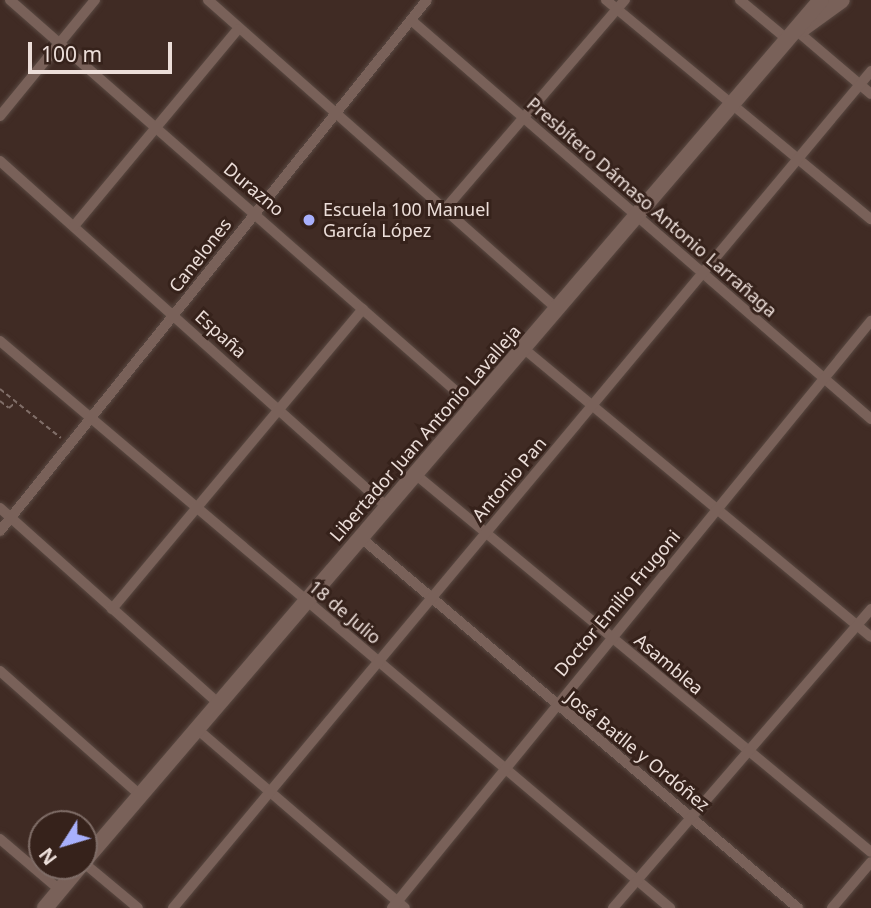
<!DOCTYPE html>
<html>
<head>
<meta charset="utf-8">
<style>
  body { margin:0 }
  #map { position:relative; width:871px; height:908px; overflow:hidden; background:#402b24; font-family:"Noto Sans",sans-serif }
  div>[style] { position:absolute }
  .path>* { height:2px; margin-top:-1px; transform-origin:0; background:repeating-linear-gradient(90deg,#806e68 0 5px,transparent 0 8.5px) }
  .roads { filter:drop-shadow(0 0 2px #594942) drop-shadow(0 0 2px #594942) }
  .street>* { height:10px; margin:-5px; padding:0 5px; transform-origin:5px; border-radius:5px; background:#796159 }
  .secondary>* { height:16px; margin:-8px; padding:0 8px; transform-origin:8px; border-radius:8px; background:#796159 }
  .dots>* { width:19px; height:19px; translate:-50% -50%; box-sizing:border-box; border:4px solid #36221b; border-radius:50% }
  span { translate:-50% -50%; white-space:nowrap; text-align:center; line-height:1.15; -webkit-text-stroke:6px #36221b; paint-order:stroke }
  .street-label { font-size:18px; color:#ecded9 }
  .poi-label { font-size:18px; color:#ecded9 }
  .left { translate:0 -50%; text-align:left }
  .north { position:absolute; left:28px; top:810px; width:70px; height:70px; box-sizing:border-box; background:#36221b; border:2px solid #7f6d67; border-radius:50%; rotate:233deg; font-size:19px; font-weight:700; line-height:28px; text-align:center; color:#ecded9 }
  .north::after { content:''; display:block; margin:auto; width:24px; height:32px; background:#a8b0fc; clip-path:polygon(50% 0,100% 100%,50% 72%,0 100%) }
  .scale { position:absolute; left:28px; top:42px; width:144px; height:32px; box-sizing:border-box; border:4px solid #ecded9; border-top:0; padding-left:9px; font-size:21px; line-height:24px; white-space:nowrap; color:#ecded9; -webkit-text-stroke:5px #36221b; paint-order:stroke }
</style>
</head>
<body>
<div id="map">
  <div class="path">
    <div style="left:0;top:389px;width:78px;rotate:38.8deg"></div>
    <div style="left:0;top:401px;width:11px;rotate:38deg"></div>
    <div style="left:9px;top:408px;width:8px;rotate:-40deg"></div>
  </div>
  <div class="roads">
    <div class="street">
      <div style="left:10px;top:0;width:616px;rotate:41.25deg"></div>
      <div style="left:208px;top:0;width:466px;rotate:41.5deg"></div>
      <div style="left:606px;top:0;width:344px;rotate:39.6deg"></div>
      <div style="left:740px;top:0;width:62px;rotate:39.8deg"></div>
      <div style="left:411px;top:20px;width:609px;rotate:40.94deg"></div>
      <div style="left:797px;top:31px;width:97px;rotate:40.4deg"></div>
      <div style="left:0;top:116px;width:150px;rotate:-50.7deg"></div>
      <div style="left:0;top:161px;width:518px;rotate:41.79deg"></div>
      <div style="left:445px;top:209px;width:276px;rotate:-49.3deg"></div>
      <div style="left:74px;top:226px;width:256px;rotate:-50.2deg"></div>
      <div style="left:0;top:341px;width:878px;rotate:40.24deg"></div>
      <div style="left:523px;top:348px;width:452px;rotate:39.7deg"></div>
      <div style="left:415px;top:474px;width:592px;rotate:39.66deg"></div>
      <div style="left:0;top:508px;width:294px;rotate:41.8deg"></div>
      <div style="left:0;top:531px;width:681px;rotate:-51.2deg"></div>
      <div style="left:360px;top:537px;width:574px;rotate:40.27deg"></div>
      <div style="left:112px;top:609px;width:391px;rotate:-50.1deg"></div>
      <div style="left:0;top:671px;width:187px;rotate:41.5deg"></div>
      <div style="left:197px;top:729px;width:274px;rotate:40.7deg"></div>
      <div style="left:0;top:839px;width:79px;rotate:40.4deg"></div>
      <div style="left:84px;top:863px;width:70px;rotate:39.8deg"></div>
      <div style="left:173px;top:908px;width:1090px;rotate:-50.17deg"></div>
      <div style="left:392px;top:908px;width:758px;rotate:-50.79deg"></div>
      <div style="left:613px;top:908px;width:395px;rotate:-49.2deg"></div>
      <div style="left:832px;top:908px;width:60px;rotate:-49.7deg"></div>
    </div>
    <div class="secondary">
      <div style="left:802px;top:29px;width:49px;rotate:-35.9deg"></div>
      <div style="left:84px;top:861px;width:1133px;rotate:-49.44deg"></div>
      <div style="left:45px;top:908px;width:55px;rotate:-50.2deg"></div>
    </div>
  </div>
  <div class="dots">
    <div style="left:309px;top:220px;background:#a8b0fc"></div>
  </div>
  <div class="street-label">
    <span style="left:254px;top:189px;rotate:40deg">Durazno</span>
    <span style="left:652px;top:207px;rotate:41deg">Presbítero Dámaso Antonio Larrañaga</span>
    <span style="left:200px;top:255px;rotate:-52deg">Canelones</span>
    <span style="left:221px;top:334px;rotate:42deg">España</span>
    <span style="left:425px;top:433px;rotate:-49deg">Libertador Juan Antonio Lavalleja</span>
    <span style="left:509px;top:479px;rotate:-50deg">Antonio Pan</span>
    <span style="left:617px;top:603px;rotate:-50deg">Doctor Emilio Frugoni</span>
    <span style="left:345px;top:612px;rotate:40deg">18 de Julio</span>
    <span style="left:669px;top:664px;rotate:40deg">Asamblea</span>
    <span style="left:638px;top:751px;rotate:39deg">José Batlle y Ordóñez</span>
  </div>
  <div class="poi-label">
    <span class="left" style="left:323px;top:220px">Escuela 100 Manuel<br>García López</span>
  </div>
  <div class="north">N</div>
  <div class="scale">100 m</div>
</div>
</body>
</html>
